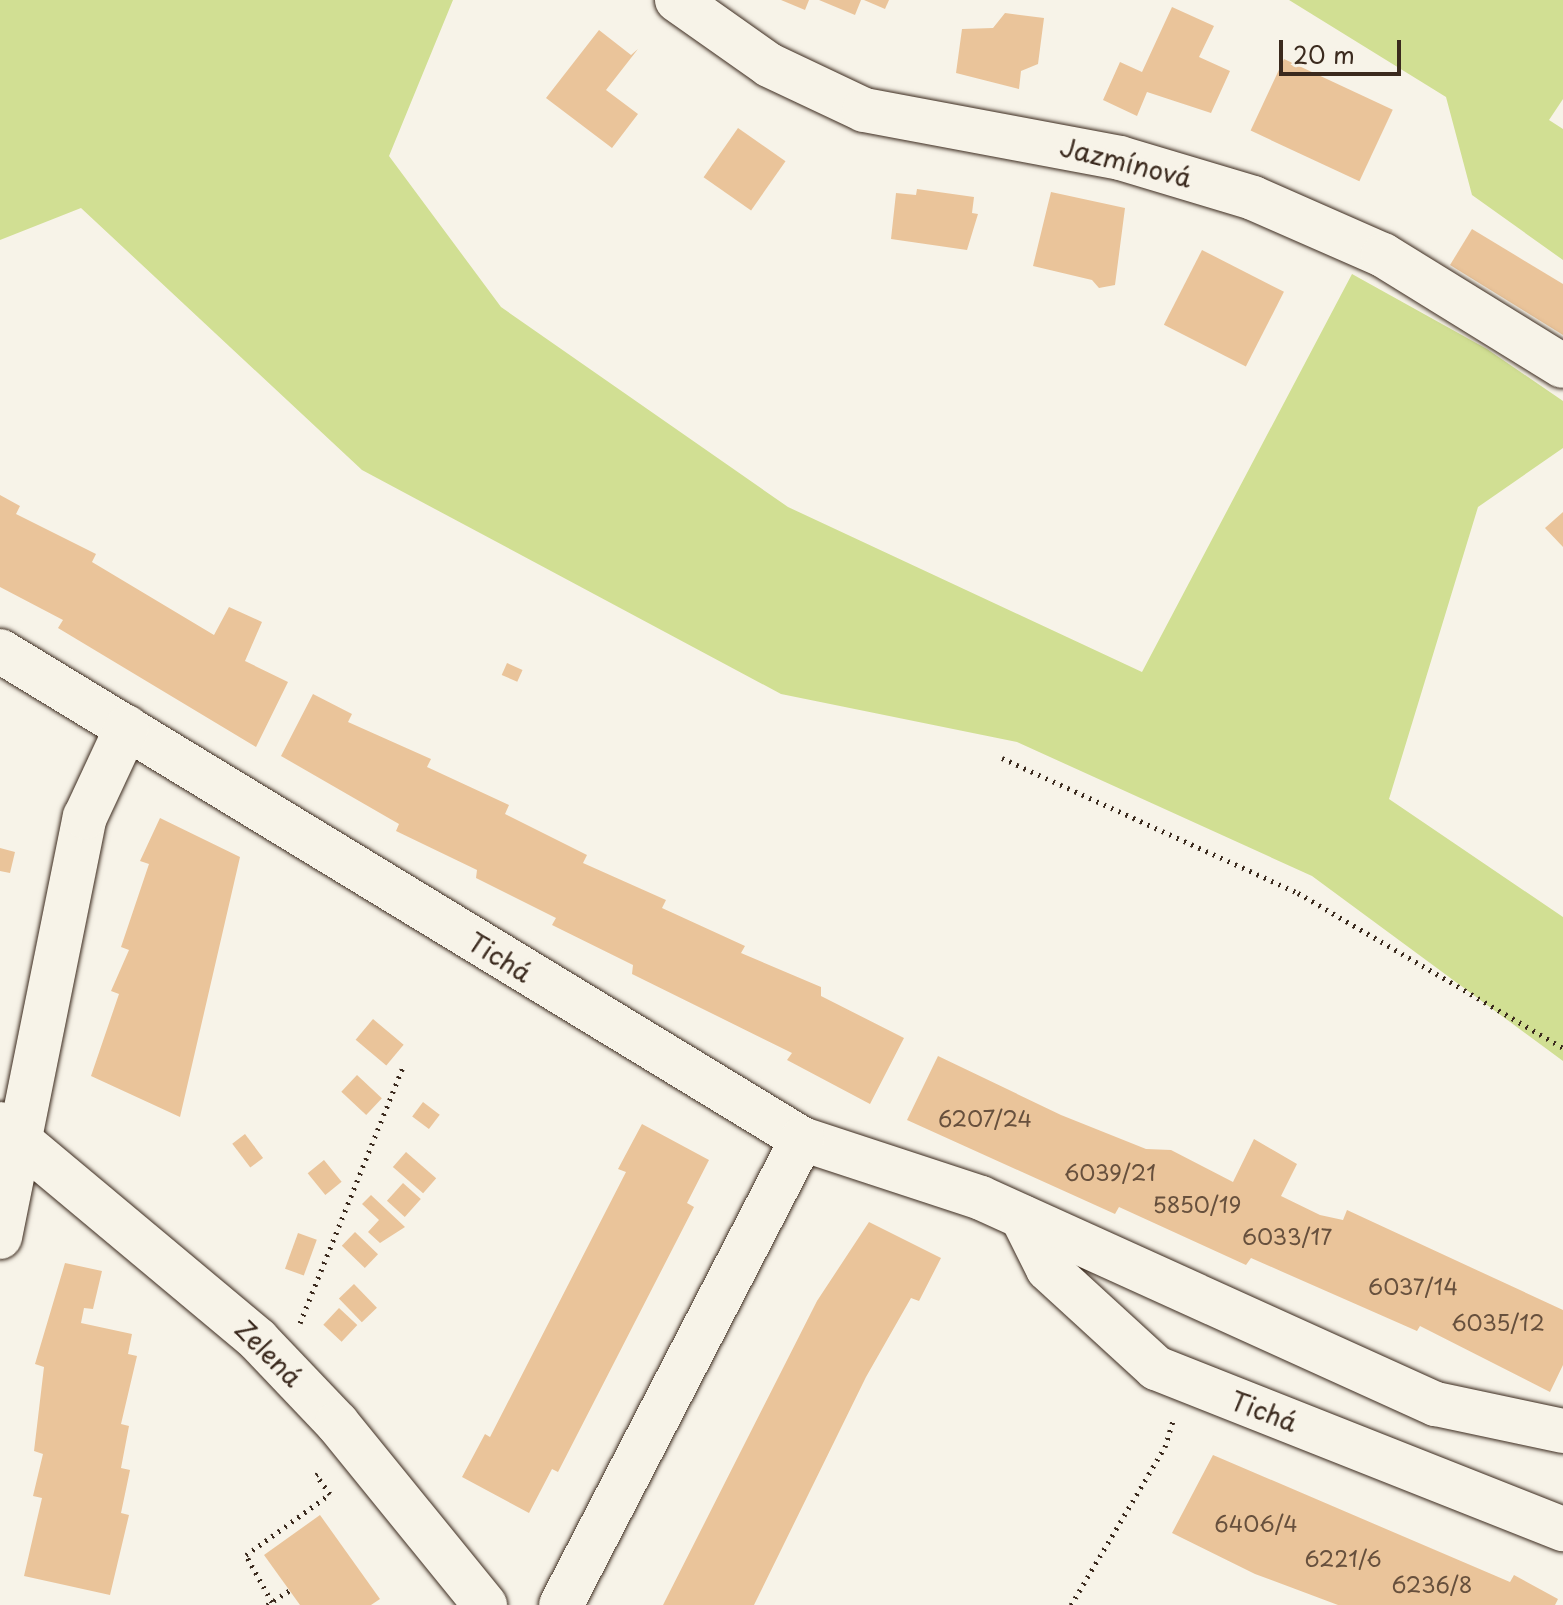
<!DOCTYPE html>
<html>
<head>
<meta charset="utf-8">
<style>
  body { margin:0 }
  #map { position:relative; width:1563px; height:1605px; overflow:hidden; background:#f7f3e8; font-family:"Playpen Sans",sans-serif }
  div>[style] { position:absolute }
  .green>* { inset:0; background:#d1df93 }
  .building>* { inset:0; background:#eac49a; transform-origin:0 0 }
  .path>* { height:5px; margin-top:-2.5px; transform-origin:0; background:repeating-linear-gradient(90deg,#3b2a1e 0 2px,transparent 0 8px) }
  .roads { filter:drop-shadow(0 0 2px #3b2a1e) drop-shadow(0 0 2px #3b2a1e) }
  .minor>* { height:44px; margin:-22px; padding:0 22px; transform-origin:22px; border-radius:22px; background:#f7f3e8 }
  span { translate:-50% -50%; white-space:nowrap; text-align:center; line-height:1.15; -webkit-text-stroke:7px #f7f3e8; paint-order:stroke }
  .number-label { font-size:22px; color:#67503d }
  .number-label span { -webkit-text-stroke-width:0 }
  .street-label { font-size:26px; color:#3b2a1e }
  .scale { position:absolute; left:1279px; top:40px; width:122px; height:36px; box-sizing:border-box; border:4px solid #3b2a1e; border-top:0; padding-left:10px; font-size:24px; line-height:28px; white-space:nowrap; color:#3b2a1e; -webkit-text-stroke:6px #f7f3e8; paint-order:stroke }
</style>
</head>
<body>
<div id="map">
  <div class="green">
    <div style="clip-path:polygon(0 0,453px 0,389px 156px,501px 307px,788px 507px,1142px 672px,1352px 274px,1487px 349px,1563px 401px,1563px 448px,1478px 507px,1389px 799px,1563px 917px,1563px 1061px,1312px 876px,1017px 742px,781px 694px,362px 470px,81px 208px,0 240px)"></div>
    <div style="clip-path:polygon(1289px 0,1563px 0,1563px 99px,1549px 120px,1563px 129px,1563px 260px,1472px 195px,1446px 97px)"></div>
  </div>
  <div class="building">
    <div style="clip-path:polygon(781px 0,809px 0,805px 10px)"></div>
    <div style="clip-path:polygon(819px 0,861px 0,855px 15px)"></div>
    <div style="clip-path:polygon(864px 0,889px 0,885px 9px)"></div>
    <div style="clip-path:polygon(1172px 7px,1214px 26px,1199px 57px,1230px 71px,1211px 113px,1147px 92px,1137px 116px,1103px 100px,1120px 62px,1142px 72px)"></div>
    <div style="clip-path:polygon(1005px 13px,1044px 18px,1038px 64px,1021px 71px,1019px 89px,956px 73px,962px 29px,993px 28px)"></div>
    <div style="clip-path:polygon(599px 30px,631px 55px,638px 49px,606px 90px,638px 114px,612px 148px,546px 98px)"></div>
    <div style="left:1284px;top:59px;width:120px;height:79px;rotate:25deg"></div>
    <div style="left:738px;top:128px;width:58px;height:60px;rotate:35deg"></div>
    <div style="clip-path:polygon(917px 189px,974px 197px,972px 213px,978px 214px,967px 250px,891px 239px,896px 193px,916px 195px)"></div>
    <div style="clip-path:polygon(1051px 192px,1125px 208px,1115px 285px,1099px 288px,1092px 280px,1033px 266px)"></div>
    <div style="clip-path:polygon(1472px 229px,1563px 284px,1563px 335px,1450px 265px)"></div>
    <div style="left:1202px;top:250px;width:92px;height:84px;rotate:27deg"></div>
    <div style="clip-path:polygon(0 495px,20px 506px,16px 514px,96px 554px,92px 562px,214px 635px,229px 607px,262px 622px,245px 661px,288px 682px,256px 747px,58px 628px,63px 620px,0 587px)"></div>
    <div style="clip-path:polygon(1563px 512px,1563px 547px,1545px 528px)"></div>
    <div style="left:507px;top:663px;width:17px;height:13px;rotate:24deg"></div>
    <div style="clip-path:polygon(313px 694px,352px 714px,348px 722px,431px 759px,427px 767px,509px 805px,505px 814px,587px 855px,583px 863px,666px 900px,662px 908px,745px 946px,741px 953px,821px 987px,821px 996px,904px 1038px,870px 1104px,787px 1060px,792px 1053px,632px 974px,633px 965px,552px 925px,556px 918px,476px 878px,477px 870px,396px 831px,399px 824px,281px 756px)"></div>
    <div style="clip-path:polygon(160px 818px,240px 857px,180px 1117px,91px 1076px,119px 994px,111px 991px,129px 950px,121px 947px,149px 864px,140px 861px)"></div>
    <div style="clip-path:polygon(0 848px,15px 852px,10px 873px,0 871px)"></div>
    <div style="left:373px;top:1019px;width:40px;height:27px;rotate:40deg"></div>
    <div style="clip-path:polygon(938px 1056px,1061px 1115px,1146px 1149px,1171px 1150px,1233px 1182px,1254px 1139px,1297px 1164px,1281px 1196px,1320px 1215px,1343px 1220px,1347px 1210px,1563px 1310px,1563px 1365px,1550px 1392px,1420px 1326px,1417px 1331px,1251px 1258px,1246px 1265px,1119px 1207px,1115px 1214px,907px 1120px)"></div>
    <div style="left:357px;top:1075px;width:34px;height:23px;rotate:43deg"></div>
    <div style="left:423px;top:1102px;width:21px;height:18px;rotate:37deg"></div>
    <div style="clip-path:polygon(642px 1124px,709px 1160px,687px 1203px,694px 1207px,558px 1472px,552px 1469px,529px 1513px,462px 1477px,485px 1434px,490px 1437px,626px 1172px,618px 1169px)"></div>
    <div style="left:245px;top:1134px;width:30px;height:16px;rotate:53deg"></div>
    <div style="left:406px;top:1152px;width:40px;height:20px;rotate:41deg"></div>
    <div style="left:324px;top:1160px;width:28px;height:21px;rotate:51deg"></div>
    <div style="left:403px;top:1183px;width:24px;height:24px;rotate:42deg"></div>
    <div style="clip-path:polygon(371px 1195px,405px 1227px,380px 1243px,368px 1232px,379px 1220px,362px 1204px)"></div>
    <div style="clip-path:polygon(869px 1222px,941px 1258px,919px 1301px,911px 1298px,866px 1377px,754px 1605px,663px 1605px,817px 1301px)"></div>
    <div style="left:355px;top:1232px;width:32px;height:19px;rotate:44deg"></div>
    <div style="left:298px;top:1233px;width:20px;height:38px;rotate:20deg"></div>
    <div style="clip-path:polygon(65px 1263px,102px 1271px,93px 1309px,84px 1308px,81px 1323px,132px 1334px,128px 1354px,137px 1356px,121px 1424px,129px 1426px,121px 1468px,130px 1470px,121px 1513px,129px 1515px,110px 1595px,24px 1576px,42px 1498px,33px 1496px,43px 1454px,34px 1451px,44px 1367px,35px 1364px)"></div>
    <div style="left:354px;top:1284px;width:33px;height:21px;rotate:46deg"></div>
    <div style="left:339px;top:1308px;width:25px;height:23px;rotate:43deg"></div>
    <div style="clip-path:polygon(1213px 1455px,1510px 1582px,1514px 1575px,1558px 1599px,1555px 1605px,1338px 1605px,1255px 1574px,1172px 1533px)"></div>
    <div style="clip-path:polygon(320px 1515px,380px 1599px,371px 1605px,300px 1605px,264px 1555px)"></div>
  </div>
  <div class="path">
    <div style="left:1002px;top:758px;width:325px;rotate:24.5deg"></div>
    <div style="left:1298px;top:893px;width:307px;rotate:30.3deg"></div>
    <div style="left:300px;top:1323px;width:279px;rotate:-68.1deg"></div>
    <div style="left:272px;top:1602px;width:54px;rotate:-119deg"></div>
    <div style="left:246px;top:1555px;width:104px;rotate:-36deg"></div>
    <div style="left:330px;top:1494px;width:24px;rotate:-126deg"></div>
    <div style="left:316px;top:1475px;width:7px;rotate:-34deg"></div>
    <div style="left:267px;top:1605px;width:27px;rotate:-33deg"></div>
    <div style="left:1071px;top:1605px;width:184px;rotate:-59.3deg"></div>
    <div style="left:1165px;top:1447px;width:28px;rotate:-73deg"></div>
  </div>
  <div class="roads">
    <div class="minor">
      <div style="left:677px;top:0;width:113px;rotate:35.2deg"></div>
      <div style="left:769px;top:65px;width:105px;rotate:25.3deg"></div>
      <div style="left:864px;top:110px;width:260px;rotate:10.6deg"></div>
      <div style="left:1120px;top:158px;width:139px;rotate:16.7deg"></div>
      <div style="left:1253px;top:198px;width:142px;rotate:23.7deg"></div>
      <div style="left:1383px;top:255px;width:211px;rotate:31.7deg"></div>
      <div style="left:0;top:651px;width:939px;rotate:31.32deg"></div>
      <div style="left:802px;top:1139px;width:188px;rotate:18.2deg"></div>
      <div style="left:981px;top:1198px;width:499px;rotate:24.4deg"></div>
      <div style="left:1436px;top:1404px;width:130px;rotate:12deg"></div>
      <div style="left:0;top:1124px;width:336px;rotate:39.9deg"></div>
      <div style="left:258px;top:1340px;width:115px;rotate:46.4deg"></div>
      <div style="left:337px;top:1423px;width:235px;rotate:50.9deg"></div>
      <div style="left:1022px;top:1217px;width:58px;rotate:63.4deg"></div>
      <div style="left:1048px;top:1269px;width:147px;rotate:42.5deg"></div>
      <div style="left:1156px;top:1368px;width:438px;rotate:21.6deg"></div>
      <div style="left:0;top:1237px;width:429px;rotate:-78.6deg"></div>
      <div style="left:85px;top:817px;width:99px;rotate:-65deg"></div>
      <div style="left:561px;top:1605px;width:525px;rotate:-62.65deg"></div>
    </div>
  </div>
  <div class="number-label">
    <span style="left:985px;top:1118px">6207/24</span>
    <span style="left:1110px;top:1172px">6039/21</span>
    <span style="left:1197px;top:1204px">5850/19</span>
    <span style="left:1287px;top:1236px">6033/17</span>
    <span style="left:1413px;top:1286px">6037/14</span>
    <span style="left:1498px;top:1322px">6035/12</span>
    <span style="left:1256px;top:1523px">6406/4</span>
    <span style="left:1343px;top:1558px">6221/6</span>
    <span style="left:1432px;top:1584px">6236/8</span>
  </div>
  <div class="street-label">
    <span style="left:1126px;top:162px;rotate:14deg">Jazmínová</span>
    <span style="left:500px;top:957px;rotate:32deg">Tichá</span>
    <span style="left:269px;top:1353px;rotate:45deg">Zelená</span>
    <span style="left:1264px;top:1411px;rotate:21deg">Tichá</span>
  </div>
  <div class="scale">20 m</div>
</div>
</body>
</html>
